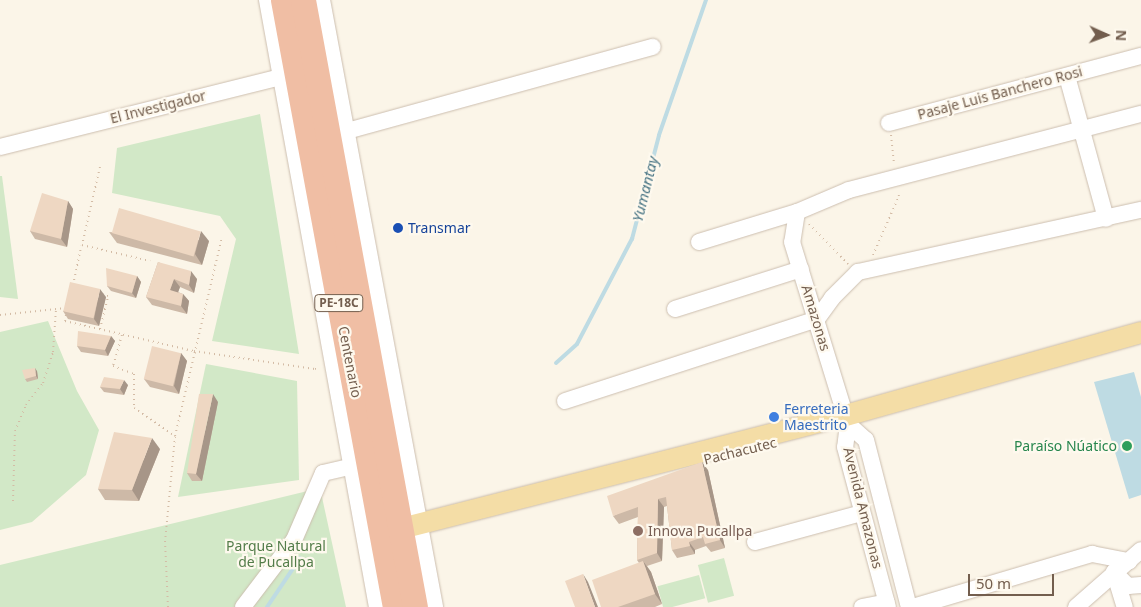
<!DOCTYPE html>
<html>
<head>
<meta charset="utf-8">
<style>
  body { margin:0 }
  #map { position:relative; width:1141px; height:607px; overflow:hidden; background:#fbf5e8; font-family:"Noto Sans",sans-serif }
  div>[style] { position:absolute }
  .green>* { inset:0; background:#d2e8c7; transform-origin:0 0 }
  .water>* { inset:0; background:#bedbe3 }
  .stream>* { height:4px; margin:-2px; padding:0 2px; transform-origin:2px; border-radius:2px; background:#bedbe3 }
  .path>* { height:2px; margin-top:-1px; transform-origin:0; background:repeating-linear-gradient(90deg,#d3bba5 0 1px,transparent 0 5px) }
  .roads { filter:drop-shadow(0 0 1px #ccbeaf) drop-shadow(0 0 1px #ccbeaf) }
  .minor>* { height:16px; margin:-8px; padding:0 8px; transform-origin:8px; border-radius:8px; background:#fff }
  .major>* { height:21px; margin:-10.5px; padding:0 10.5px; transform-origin:10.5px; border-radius:10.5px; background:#f4dda6 }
  .highway>* { height:25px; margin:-12.5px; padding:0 12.5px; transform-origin:12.5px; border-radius:12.5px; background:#f0bea4 }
  .wall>* { inset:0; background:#cdb9a7 }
  .shaded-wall>* { inset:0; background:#a79688 }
  .building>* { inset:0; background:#eed7c2; transform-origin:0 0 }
  .dots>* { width:14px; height:14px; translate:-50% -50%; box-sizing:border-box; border:2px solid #fef9ee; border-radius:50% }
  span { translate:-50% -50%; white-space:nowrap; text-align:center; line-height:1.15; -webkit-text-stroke:4.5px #fef9ee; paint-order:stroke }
  .shield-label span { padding:1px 4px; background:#fef9ee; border:1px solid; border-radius:4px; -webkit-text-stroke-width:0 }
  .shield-label { font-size:12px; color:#735e4e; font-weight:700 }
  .street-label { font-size:14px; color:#735e4e }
  .transit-label { font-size:14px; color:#164399 }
  .left { translate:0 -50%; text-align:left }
  .shop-label { font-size:14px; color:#366cbe }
  .leisure-label { font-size:14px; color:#27864d }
  .right { translate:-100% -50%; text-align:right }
  .education-label { font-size:14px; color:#785e54 }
  .park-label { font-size:14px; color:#547d4a }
  .water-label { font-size:15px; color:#497585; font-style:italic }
  .north { position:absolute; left:1081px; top:10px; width:50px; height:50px; -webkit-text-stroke:4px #fef9ee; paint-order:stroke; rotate:92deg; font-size:14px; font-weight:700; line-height:20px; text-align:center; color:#735e4e }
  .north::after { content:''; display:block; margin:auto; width:18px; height:22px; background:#735e4e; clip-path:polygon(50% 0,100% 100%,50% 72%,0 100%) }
  .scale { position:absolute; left:968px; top:574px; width:86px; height:22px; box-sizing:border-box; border:2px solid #735e4e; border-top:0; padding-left:6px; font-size:15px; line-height:18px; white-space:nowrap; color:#735e4e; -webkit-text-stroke:4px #fef9ee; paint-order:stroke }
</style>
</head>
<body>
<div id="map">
  <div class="green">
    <div style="clip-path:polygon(260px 114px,299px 354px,212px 341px,236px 239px,220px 216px,112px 193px,117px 148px)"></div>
    <div style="clip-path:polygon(0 176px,2px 176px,18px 299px,0 297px)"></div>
    <div style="clip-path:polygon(48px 321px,77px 391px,99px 430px,86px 475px,32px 522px,0 530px,0 332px)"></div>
    <div style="clip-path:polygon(206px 364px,297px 381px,299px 480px,178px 497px)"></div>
    <div style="clip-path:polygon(320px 488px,346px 607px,0 607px,0 565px)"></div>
    <div style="left:724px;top:558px;width:39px;height:27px;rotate:75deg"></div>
    <div style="left:699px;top:575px;width:24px;height:43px;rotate:75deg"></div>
  </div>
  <div class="water">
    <div style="clip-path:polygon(1134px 372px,1141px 397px,1141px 495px,1129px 499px,1094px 382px)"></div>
  </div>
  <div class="stream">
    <div style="left:556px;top:363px;width:28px;rotate:-42deg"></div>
    <div style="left:577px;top:344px;width:119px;rotate:-62.4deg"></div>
    <div style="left:632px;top:239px;width:107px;rotate:-75.4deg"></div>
    <div style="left:659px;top:135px;width:143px;rotate:-70.8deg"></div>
    <div style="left:267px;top:607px;width:59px;rotate:-56deg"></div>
  </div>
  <div class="path">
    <div style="left:891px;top:135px;width:30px;rotate:84deg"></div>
    <div style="left:100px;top:167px;width:80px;rotate:103deg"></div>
    <div style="left:82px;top:245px;width:70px;rotate:13.2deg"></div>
    <div style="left:809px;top:224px;width:56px;rotate:45.7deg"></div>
    <div style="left:873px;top:255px;width:64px;rotate:-66.2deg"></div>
    <div style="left:899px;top:196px;width:4px;rotate:-104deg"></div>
    <div style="left:73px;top:285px;width:40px;rotate:-78deg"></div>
    <div style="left:0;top:315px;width:66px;rotate:-6.1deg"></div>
    <div style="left:66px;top:315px;width:6px;rotate:99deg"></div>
    <div style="left:65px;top:321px;width:132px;rotate:13.1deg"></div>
    <div style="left:194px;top:351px;width:122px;rotate:8.5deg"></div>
    <div style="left:315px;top:369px;width:4px;rotate:-27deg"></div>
    <div style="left:100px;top:329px;width:34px;rotate:-76deg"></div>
    <div style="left:108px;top:296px;width:5px;rotate:-158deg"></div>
    <div style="left:122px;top:335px;width:32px;rotate:106deg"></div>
    <div style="left:113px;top:366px;width:22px;rotate:21deg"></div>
    <div style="left:134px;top:374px;width:34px;rotate:90deg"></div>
    <div style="left:134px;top:408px;width:50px;rotate:34.3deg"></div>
    <div style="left:13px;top:501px;width:70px;rotate:-88.4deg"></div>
    <div style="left:15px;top:431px;width:28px;rotate:-67deg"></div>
    <div style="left:26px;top:405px;width:28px;rotate:-52deg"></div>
    <div style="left:43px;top:383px;width:33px;rotate:-72deg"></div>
    <div style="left:53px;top:352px;width:43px;rotate:-86deg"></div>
    <div style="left:168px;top:607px;width:65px;rotate:-92.6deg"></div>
    <div style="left:165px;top:542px;width:106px;rotate:-84.6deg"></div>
    <div style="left:175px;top:436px;width:204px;rotate:-76.7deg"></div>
  </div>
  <div class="roads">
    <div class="minor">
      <div style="left:267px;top:0;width:617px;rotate:79.73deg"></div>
      <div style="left:322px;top:0;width:617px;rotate:79.45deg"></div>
      <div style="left:1067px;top:76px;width:148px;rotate:74.7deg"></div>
      <div style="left:889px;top:123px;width:261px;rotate:-14.9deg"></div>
      <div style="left:347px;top:131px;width:317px;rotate:-15.4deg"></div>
      <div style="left:0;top:147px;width:301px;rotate:-14deg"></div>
      <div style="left:797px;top:212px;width:30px;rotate:99deg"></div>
      <div style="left:792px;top:242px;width:190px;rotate:72.9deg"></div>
      <div style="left:848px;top:424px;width:23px;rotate:97deg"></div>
      <div style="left:845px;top:447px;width:166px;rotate:75deg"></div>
      <div style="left:699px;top:242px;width:102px;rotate:-17deg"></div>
      <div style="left:797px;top:212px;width:56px;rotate:-22.9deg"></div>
      <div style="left:849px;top:190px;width:302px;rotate:-14.6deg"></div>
      <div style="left:675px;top:309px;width:132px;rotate:-17.6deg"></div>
      <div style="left:565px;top:401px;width:265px;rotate:-18deg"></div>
      <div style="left:817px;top:319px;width:26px;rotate:-54deg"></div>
      <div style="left:832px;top:298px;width:37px;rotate:-45deg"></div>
      <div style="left:858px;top:272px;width:290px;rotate:-12.4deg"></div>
      <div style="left:848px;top:424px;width:24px;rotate:42deg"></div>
      <div style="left:866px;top:440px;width:172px;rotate:75.6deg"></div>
      <div style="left:755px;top:542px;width:111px;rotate:-15.2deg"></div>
      <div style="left:1114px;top:572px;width:37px;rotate:73deg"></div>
      <div style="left:1114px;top:572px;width:20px;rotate:45deg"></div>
      <div style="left:1128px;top:586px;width:13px;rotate:-4deg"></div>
      <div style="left:243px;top:607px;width:84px;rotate:-52.7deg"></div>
      <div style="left:294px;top:540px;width:73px;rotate:-66.6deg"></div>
      <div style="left:323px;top:473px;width:40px;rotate:-13deg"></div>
      <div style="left:862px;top:607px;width:25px;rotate:-11deg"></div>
      <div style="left:913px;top:607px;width:187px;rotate:-16.5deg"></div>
      <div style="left:1092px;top:554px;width:38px;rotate:11deg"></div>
      <div style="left:1076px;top:607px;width:86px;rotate:-41.2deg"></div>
    </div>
    <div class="major">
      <div style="left:385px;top:532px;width:475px;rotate:-14.3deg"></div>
      <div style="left:845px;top:415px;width:307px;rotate:-15.7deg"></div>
    </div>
    <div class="highway">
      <div style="left:283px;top:0;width:617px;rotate:79.55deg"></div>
      <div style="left:303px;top:0;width:617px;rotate:79.55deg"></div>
    </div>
  </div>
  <div class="wall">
    <div style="clip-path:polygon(68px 201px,73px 209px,67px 247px,35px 239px,30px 231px)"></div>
    <div style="clip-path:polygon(109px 232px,209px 241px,202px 265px,117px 243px)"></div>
    <div style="clip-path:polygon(158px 262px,197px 279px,194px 293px,180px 287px,178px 292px,183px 294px,189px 301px,187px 314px,152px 305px,146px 297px)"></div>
    <div style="clip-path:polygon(137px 276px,141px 282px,136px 298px,111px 291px,107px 286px)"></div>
    <div style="clip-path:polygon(106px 297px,99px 326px,68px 319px,63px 311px)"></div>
    <div style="clip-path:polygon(111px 336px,115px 341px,108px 356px,81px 352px,77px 346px)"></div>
    <div style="clip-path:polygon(181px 353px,187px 361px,179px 394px,150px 387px,144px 379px)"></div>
    <div style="clip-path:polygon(37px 371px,38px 379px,27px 382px,25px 379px)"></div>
    <div style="clip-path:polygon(128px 385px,124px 395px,104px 392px,100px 387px)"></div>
    <div style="clip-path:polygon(218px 402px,202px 481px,192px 481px,187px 473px)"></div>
    <div style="clip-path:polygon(160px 449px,139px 501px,105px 500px,98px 489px)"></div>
    <div style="clip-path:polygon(708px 470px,725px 548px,711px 552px,706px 546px,695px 550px,695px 554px,677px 558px,672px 550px,667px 506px,664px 507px,662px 561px,647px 566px,651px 572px,662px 604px,655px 607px,601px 607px,639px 563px,637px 560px,638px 517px,619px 524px,613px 516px)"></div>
  </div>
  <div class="shaded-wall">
    <div style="clip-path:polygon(68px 201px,73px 209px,67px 247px,61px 239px)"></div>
    <div style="clip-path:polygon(201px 231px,209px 241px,202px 265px,195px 254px)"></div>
    <div style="clip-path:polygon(191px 271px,197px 279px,194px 293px,189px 285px)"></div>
    <div style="clip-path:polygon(137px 276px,141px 282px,136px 298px,132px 293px)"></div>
    <div style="clip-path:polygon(174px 279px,180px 287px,176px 298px,170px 290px)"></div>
    <div style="clip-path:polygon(100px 289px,106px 297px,99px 326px,94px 319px)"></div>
    <div style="clip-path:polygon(183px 294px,189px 301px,187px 314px,181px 306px)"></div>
    <div style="clip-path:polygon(111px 336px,115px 341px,108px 356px,105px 350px)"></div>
    <div style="clip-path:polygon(181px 353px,187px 361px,179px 394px,174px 386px)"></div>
    <div style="clip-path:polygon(35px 368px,37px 371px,38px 379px,36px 376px)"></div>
    <div style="clip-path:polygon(124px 380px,128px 385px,124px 395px,120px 389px)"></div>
    <div style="clip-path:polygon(213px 394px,218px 402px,202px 481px,196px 474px)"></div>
    <div style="clip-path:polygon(152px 438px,160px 449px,139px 501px,132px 490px)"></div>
    <div style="clip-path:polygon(702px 462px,708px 470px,725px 548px,720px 540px)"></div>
    <div style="clip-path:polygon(658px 499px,664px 507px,662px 561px,657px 553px)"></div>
    <div style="clip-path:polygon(689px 542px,695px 550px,695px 554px,690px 546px)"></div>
    <div style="clip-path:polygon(643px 561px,651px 572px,662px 604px,655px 594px)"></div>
    <div style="clip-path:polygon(583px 574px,588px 582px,598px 607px,595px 607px)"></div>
  </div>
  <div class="building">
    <div style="clip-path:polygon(42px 193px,68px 201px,61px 239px,30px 231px)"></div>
    <div style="left:119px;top:208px;width:85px;height:26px;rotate:16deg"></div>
    <div style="clip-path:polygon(158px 262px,191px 271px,189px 285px,174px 279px,170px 290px,183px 294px,181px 306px,146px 297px)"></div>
    <div style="clip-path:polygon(106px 268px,137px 276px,132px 293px,107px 286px)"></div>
    <div style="left:70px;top:282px;width:31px;height:30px;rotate:13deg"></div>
    <div style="clip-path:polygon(78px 331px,111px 336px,105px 350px,77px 346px)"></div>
    <div style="left:152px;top:346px;width:30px;height:34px;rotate:14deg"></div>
    <div style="clip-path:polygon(35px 368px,36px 376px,25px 379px,22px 370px)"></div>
    <div style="clip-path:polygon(104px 377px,124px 380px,120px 389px,100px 387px)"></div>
    <div style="clip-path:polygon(199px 394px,213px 394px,196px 474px,187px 473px)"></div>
    <div style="clip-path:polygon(114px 432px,152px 438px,132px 490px,98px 489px)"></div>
    <div style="clip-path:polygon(702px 462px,720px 540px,705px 544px,703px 537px,689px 542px,690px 546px,672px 550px,666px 497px,658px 499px,657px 553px,637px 560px,638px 507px,613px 516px,607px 496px)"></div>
    <div style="clip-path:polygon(643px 561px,655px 594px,618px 607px,601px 607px,592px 580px)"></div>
    <div style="clip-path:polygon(583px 574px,595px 607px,575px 607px,565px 581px)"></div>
  </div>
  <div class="dots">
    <div style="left:398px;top:228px;background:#1a4fb4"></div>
    <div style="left:774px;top:417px;background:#3f7fe0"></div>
    <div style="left:1127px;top:446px;background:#2e9e5b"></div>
    <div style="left:638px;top:531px;background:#8d6e63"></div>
  </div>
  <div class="shield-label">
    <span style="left:339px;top:303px">PE-18C</span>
  </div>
  <div class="street-label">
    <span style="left:1000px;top:93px;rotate:-15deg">Pasaje Luis Banchero Rosi</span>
    <span style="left:158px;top:107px;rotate:-14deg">El Investigador</span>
    <span style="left:816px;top:318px;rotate:73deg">Amazonas</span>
    <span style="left:350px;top:362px;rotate:79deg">Centenario</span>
    <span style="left:740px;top:451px;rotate:-14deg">Pachacutec</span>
    <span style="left:863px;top:508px;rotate:76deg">Avenida Amazonas</span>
  </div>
  <div class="transit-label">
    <span class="left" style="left:408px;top:228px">Transmar</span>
  </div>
  <div class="shop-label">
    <span class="left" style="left:784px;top:417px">Ferreteria<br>Maestrito</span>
  </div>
  <div class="leisure-label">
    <span class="right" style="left:1117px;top:446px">Paraíso Núatico</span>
  </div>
  <div class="education-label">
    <span class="left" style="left:648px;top:531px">Innova Pucallpa</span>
  </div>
  <div class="park-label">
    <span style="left:276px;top:554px">Parque Natural<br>de Pucallpa</span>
  </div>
  <div class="water-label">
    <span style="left:645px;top:189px;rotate:-76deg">Yumantay</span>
  </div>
  <div class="north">N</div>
  <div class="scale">50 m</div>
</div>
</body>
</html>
